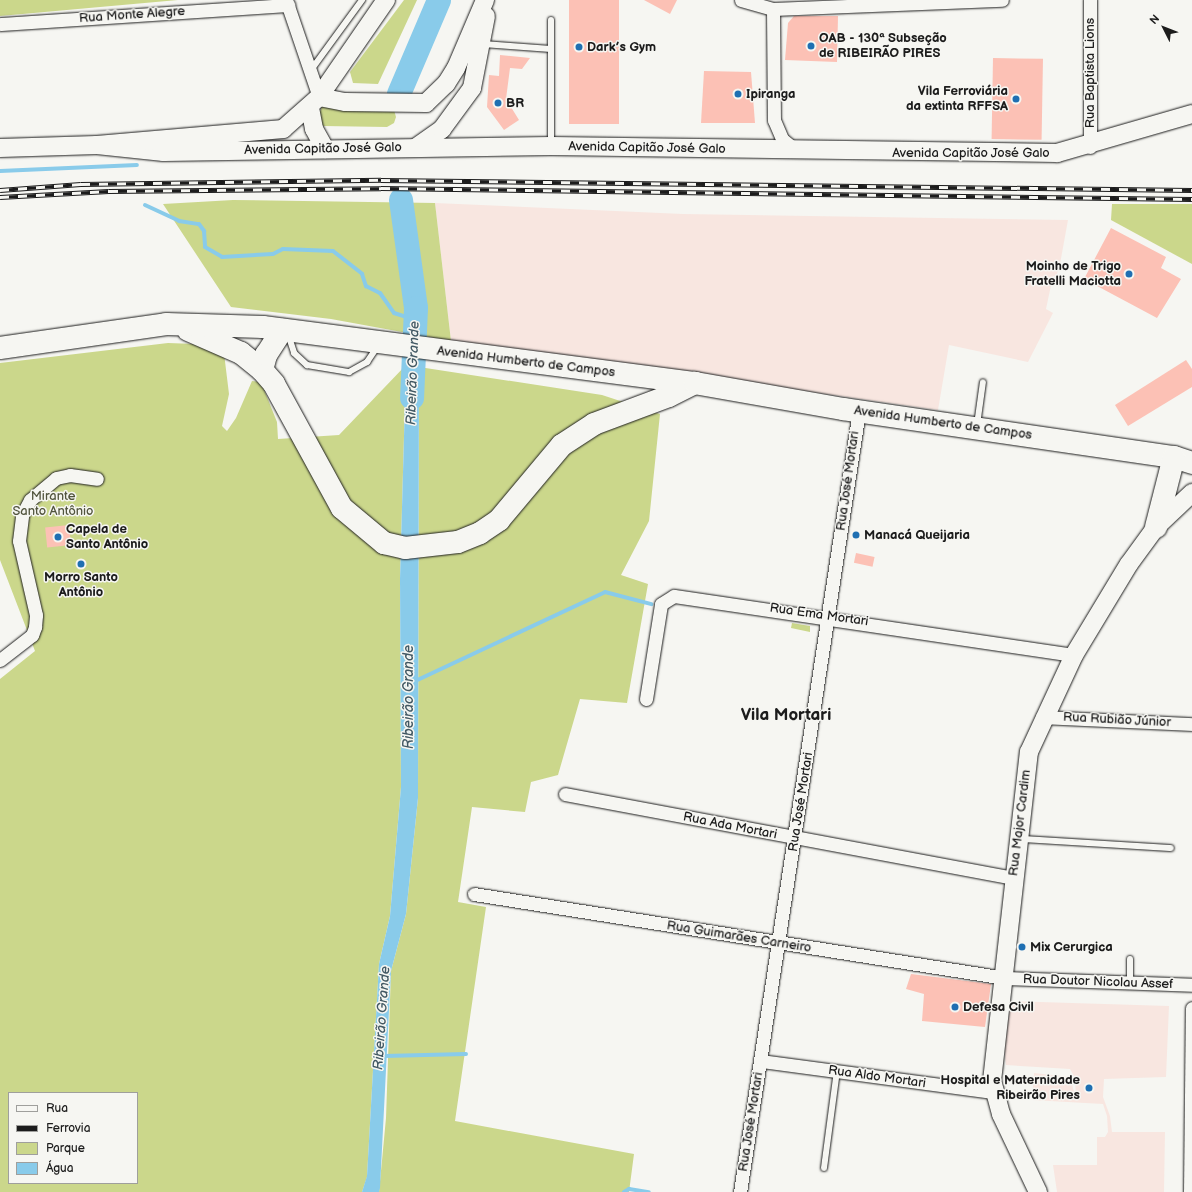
<!DOCTYPE html>
<html>
<head>
<meta charset="utf-8">
<style>
  body { margin:0 }
  #map { position:relative; width:1192px; height:1192px; overflow:hidden; background:#f6f6f2; font-family:"Balsamiq Sans",sans-serif }
  div>[style] { position:absolute }
  .built>* { inset:0; background:#f8e6e0 }
  .green>* { inset:0; background:#cbd78b }
  .water>* { inset:0; background:#89cbea }
  .stream>* { height:4px; margin:-2px; padding:0 2px; transform-origin:2px; border-radius:2px; background:#89cbea }
  .river>* { height:24px; margin:-12px; padding:0 12px; transform-origin:12px; border-radius:12px; background:#89cbea }
  .building>* { inset:0; background:#fcc1b5; transform-origin:0 0 }
  .roads { filter:drop-shadow(0 0 1px #1c1c1c) drop-shadow(0 0 1px #1c1c1c) }
  .lane>* { height:6px; margin:-3px; padding:0 3px; transform-origin:3px; border-radius:3px; background:#f6f6f2 }
  .street>* { height:13px; margin:-6.5px; padding:0 6.5px; transform-origin:6.5px; border-radius:6.5px; background:#f6f6f2 }
  .secondary>* { height:18px; margin:-9px; padding:0 9px; transform-origin:9px; border-radius:9px; background:#f6f6f2 }
  .highway>* { height:22px; margin:-11px; padding:0 11px; transform-origin:11px; border-radius:11px; background:#f6f6f2 }
  .rail>* { height:4.5px; margin-top:-2.25px; transform-origin:0; background:repeating-linear-gradient(90deg,#f6f6f2 0 9px,#1c1c1c 0 18px); box-sizing:border-box; border-block:1px solid #1c1c1c }
  .dots>* { width:11px; height:11px; translate:-50% -50%; box-sizing:border-box; border:2px solid #f6f6f2; border-radius:50% }
  span { translate:-50% -50%; white-space:nowrap; text-align:center; line-height:1.15; -webkit-text-stroke:3px #f6f6f2; paint-order:stroke }
  .street-label { font-size:13px; color:#1c1c1c }
  .poi-label { font-size:13px; color:#1c1c1c; font-weight:700 }
  .left { translate:0 -50%; text-align:left }
  .right { translate:-100% -50%; text-align:right }
  .park-label { font-size:13px; color:#51543d }
  .water-label { font-size:14px; color:#425964; font-style:italic }
  .district-label { font-size:17px; color:#1c1c1c; font-weight:700 }
  .legend { position:absolute; left:8px; top:1092px; width:130px; height:92px; box-sizing:border-box; background:#f6f6f2; border:1px solid #9f9f9c; margin:0; padding:5px 7px; list-style:none; font-size:12px; color:#1c1c1c }
  .legend li { display:flex; align-items:center; gap:8px; height:20px }
  .legend b { width:20px; border:1px solid #9f9f9c }
  .north { position:absolute; left:1144px; top:8px; width:40px; height:40px; -webkit-text-stroke:3px #f6f6f2; paint-order:stroke; rotate:312deg; font-size:11px; font-weight:700; line-height:16px; text-align:center; color:#1c1c1c }
  .north::after { content:''; display:block; margin:auto; width:14px; height:18px; background:#1c1c1c; clip-path:polygon(50% 0,100% 100%,50% 72%,0 100%) }
</style>
</head>
<body>
<div id="map">
  <div class="built">
    <div style="clip-path:polygon(435px 203px,683px 214px,1068px 220px,1060px 264px,1056px 277px,1053px 276px,1046px 309px,1053px 313px,1028px 362px,949px 345px,938px 410px,451px 341px)"></div>
    <div style="clip-path:polygon(1011px 1001px,1169px 1006px,1166px 1077px,1104px 1079px,1103px 1097px,1110px 1116px,1112px 1132px,1165px 1132px,1164px 1192px,1057px 1192px,1053px 1165px,1097px 1165px,1097px 1137px,1105px 1137px,1108px 1132px,1107px 1116px,1103px 1104px,1032px 1100px,1034px 1073px,1070px 1077px,1076px 1099px,1075px 1078px,1070px 1069px,1006px 1065px,1004px 1047px)"></div>
  </div>
  <div class="green">
    <div style="clip-path:polygon(0 0,178px 0,0 16px)"></div>
    <div style="clip-path:polygon(404px 0,417px 0,378px 84px,353px 83px,350px 72px)"></div>
    <div style="clip-path:polygon(323px 104px,394px 110px,396px 117px,394px 123px,387px 127px,323px 126px,316px 122px)"></div>
    <div style="clip-path:polygon(233px 200px,435px 203px,451px 341px,331px 319px,231px 307px,163px 204px)"></div>
    <div style="clip-path:polygon(1112px 204px,1192px 204px,1192px 264px,1111px 220px)"></div>
    <div style="clip-path:polygon(evenodd,168px 343px,223px 345px,229px 394px,222px 426px,227px 431px,236px 418px,252px 381px,261px 382px,277px 422px,278px 439px,339px 435px,406px 365px,400px 579px,401px 787px,390px 916px,379px 964px,367px 1177px,362px 1192px,0 1192px,0 679px,35px 651px,0 560px,0 363px,168px 343px,9px 1093px,137px 1093px,137px 1183px,9px 1183px,9px 1093px)"></div>
    <div style="clip-path:polygon(419px 367px,602px 395px,660px 414px,649px 521px,621px 575px,648px 584px,627px 703px,580px 699px,558px 775px,531px 782px,525px 812px,472px 807px,458px 902px,486px 907px,455px 1121px,634px 1154px,629px 1192px,379px 1192px,386px 1118px,391px 971px,406px 914px,418px 798px)"></div>
    <div style="clip-path:polygon(792px 623px,810px 626px,810px 632px,791px 628px)"></div>
  </div>
  <div class="water">
    <div style="clip-path:polygon(406px 365px,419px 367px,418px 798px,406px 914px,391px 971px,380px 1188px,379px 1192px,362px 1192px,367px 1176px,379px 964px,390px 916px,401px 787px,400px 579px)"></div>
  </div>
  <div class="stream">
    <div style="left:0;top:171px;width:137px;rotate:-2.5deg"></div>
    <div style="left:145px;top:205px;width:38px;rotate:25deg"></div>
    <div style="left:179px;top:221px;width:20px;rotate:9deg"></div>
    <div style="left:199px;top:224px;width:9px;rotate:54deg"></div>
    <div style="left:204px;top:231px;width:16px;rotate:86deg"></div>
    <div style="left:205px;top:247px;width:20px;rotate:30deg"></div>
    <div style="left:222px;top:257px;width:51px;rotate:-3.4deg"></div>
    <div style="left:273px;top:254px;width:11px;rotate:-27deg"></div>
    <div style="left:283px;top:249px;width:50px;rotate:2.3deg"></div>
    <div style="left:333px;top:251px;width:37px;rotate:38deg"></div>
    <div style="left:362px;top:274px;width:13px;rotate:72deg"></div>
    <div style="left:366px;top:286px;width:16px;rotate:27deg"></div>
    <div style="left:380px;top:293px;width:24px;rotate:55deg"></div>
    <div style="left:394px;top:313px;width:16px;rotate:18deg"></div>
    <div style="left:409px;top:318px;width:10px;rotate:53deg"></div>
    <div style="left:411px;top:683px;width:214px;rotate:-25.1deg"></div>
    <div style="left:605px;top:592px;width:48px;rotate:14.6deg"></div>
    <div style="left:384px;top:1056px;width:82px;rotate:-1.4deg"></div>
    <div style="left:624px;top:1192px;width:6px;rotate:-31deg"></div>
    <div style="left:629px;top:1189px;width:20px;rotate:9deg"></div>
  </div>
  <div class="river">
    <div style="left:399px;top:94px;width:102px;rotate:-66.9deg"></div>
    <div style="left:401px;top:200px;width:109px;rotate:82.1deg"></div>
    <div style="left:416px;top:308px;width:90px;rotate:92.5deg"></div>
  </div>
  <div class="building">
    <div style="left:569px;top:0;width:50px;height:124px"></div>
    <div style="clip-path:polygon(644px 0,677px 0,670px 14px)"></div>
    <div style="clip-path:polygon(794px 16px,838px 16px,837px 62px,785px 60px,788px 23px)"></div>
    <div style="clip-path:polygon(500px 55px,530px 58px,522px 69px,510px 68px,506px 99px,519px 120px,504px 130px,487px 107px,489px 75px,499px 76px)"></div>
    <div style="left:993px;top:58px;width:50px;height:81px;rotate:1deg"></div>
    <div style="clip-path:polygon(704px 71px,751px 72px,755px 123px,701px 123px)"></div>
    <div style="clip-path:polygon(1111px 228px,1166px 257px,1161px 268px,1181px 279px,1157px 318px,1084px 279px)"></div>
    <div style="clip-path:polygon(1186px 360px,1192px 369px,1192px 387px,1128px 426px,1115px 405px)"></div>
    <div style="left:69px;top:525px;width:20px;height:24px;rotate:84deg"></div>
    <div style="left:856px;top:553px;width:19px;height:10px;rotate:12deg"></div>
    <div style="clip-path:polygon(911px 974px,991px 984px,985px 1027px,922px 1021px,924px 994px,906px 989px)"></div>
  </div>
  <div class="roads">
    <div class="lane">
      <div style="left:551px;top:20px;width:125px;rotate:90deg"></div>
      <div style="left:483px;top:44px;width:68px;rotate:4.2deg"></div>
      <div style="left:311px;top:70px;width:87px;rotate:-53.9deg"></div>
      <div style="left:288px;top:334px;width:20px;rotate:72deg"></div>
      <div style="left:294px;top:353px;width:18px;rotate:43deg"></div>
      <div style="left:307px;top:365px;width:43px;rotate:9.5deg"></div>
      <div style="left:349px;top:372px;width:21px;rotate:-29deg"></div>
      <div style="left:367px;top:362px;width:18px;rotate:-56deg"></div>
      <div style="left:977px;top:425px;width:43px;rotate:-82.1deg"></div>
      <div style="left:1022px;top:839px;width:149px;rotate:3.5deg"></div>
      <div style="left:1130px;top:959px;width:24px;rotate:90deg"></div>
      <div style="left:824px;top:1168px;width:98px;rotate:-82.4deg"></div>
    </div>
    <div class="street">
      <div style="left:286px;top:0;width:102px;rotate:71.2deg"></div>
      <div style="left:741px;top:0;width:33px;rotate:16deg"></div>
      <div style="left:773px;top:9px;width:229px;rotate:-2.3deg"></div>
      <div style="left:773px;top:9px;width:111px;rotate:89.5deg"></div>
      <div style="left:774px;top:120px;width:21px;rotate:67deg"></div>
      <div style="left:782px;top:139px;width:19px;rotate:39deg"></div>
      <div style="left:0;top:24px;width:289px;rotate:-3.8deg"></div>
      <div style="left:1090px;top:147px;width:147px;rotate:-90deg"></div>
      <div style="left:0;top:660px;width:41px;rotate:-38deg"></div>
      <div style="left:32px;top:635px;width:9px;rotate:-69deg"></div>
      <div style="left:35px;top:627px;width:12px;rotate:-85deg"></div>
      <div style="left:36px;top:615px;width:76px;rotate:-102.9deg"></div>
      <div style="left:19px;top:541px;width:26px;rotate:-83deg"></div>
      <div style="left:22px;top:515px;width:17px;rotate:-62deg"></div>
      <div style="left:30px;top:500px;width:34px;rotate:-40deg"></div>
      <div style="left:56px;top:478px;width:14px;rotate:-12deg"></div>
      <div style="left:70px;top:475px;width:27px;rotate:8deg"></div>
      <div style="left:646px;top:699px;width:96px;rotate:-81deg"></div>
      <div style="left:661px;top:604px;width:15px;rotate:-32deg"></div>
      <div style="left:674px;top:596px;width:404px;rotate:8.4deg"></div>
      <div style="left:1042px;top:717px;width:150px;rotate:2.7deg"></div>
      <div style="left:565px;top:794px;width:456px;rotate:10.6deg"></div>
      <div style="left:474px;top:894px;width:538px;rotate:8.99deg"></div>
      <div style="left:1005px;top:978px;width:187px;rotate:2.1deg"></div>
      <div style="left:761px;top:1061px;width:235px;rotate:7.6deg"></div>
      <div style="left:740px;top:1192px;width:790px;rotate:-81.34deg"></div>
      <div style="left:1190px;top:1192px;width:184px;rotate:-89.4deg"></div>
    </div>
    <div class="secondary">
      <div style="left:319px;top:97px;width:26px;rotate:11deg"></div>
      <div style="left:345px;top:102px;width:81px;rotate:0.7deg"></div>
      <div style="left:426px;top:103px;width:28px;rotate:-44deg"></div>
      <div style="left:446px;top:84px;width:19px;rotate:-58deg"></div>
      <div style="left:456px;top:68px;width:74px;rotate:-66.9deg"></div>
      <div style="left:310px;top:108px;width:21px;rotate:79deg"></div>
      <div style="left:314px;top:129px;width:23px;rotate:61deg"></div>
      <div style="left:97px;top:145px;width:67px;rotate:6deg"></div>
      <div style="left:164px;top:152px;width:387px;rotate:-0.9deg"></div>
      <div style="left:551px;top:146px;width:506px;rotate:0.79deg"></div>
      <div style="left:1057px;top:153px;width:141px;rotate:-16.1deg"></div>
      <div style="left:0;top:148px;width:97px;rotate:-1.8deg"></div>
      <div style="left:97px;top:145px;width:187px;rotate:-4.9deg"></div>
      <div style="left:283px;top:129px;width:48px;rotate:-41.6deg"></div>
      <div style="left:319px;top:97px;width:118px;rotate:-55.4deg"></div>
      <div style="left:415px;top:148px;width:33px;rotate:-35deg"></div>
      <div style="left:442px;top:129px;width:51px;rotate:-53.8deg"></div>
      <div style="left:472px;top:88px;width:73px;rotate:-79deg"></div>
      <div style="left:1038px;top:1192px;width:86px;rotate:-115.4deg"></div>
      <div style="left:1001px;top:1114px;width:34px;rotate:-105deg"></div>
      <div style="left:992px;top:1081px;width:331px;rotate:-83.6deg"></div>
      <div style="left:1029px;top:752px;width:107px;rotate:-65.1deg"></div>
      <div style="left:1074px;top:655px;width:106px;rotate:-58.9deg"></div>
      <div style="left:1129px;top:564px;width:46px;rotate:-53.9deg"></div>
      <div style="left:1156px;top:527px;width:50px;rotate:-43.4deg"></div>
    </div>
    <div class="highway">
      <div style="left:188px;top:330px;width:58px;rotate:23.5deg"></div>
      <div style="left:241px;top:353px;width:27px;rotate:39deg"></div>
      <div style="left:262px;top:370px;width:18px;rotate:49deg"></div>
      <div style="left:274px;top:384px;width:141px;rotate:61.3deg"></div>
      <div style="left:342px;top:508px;width:55px;rotate:39.8deg"></div>
      <div style="left:384px;top:543px;width:22px;rotate:13deg"></div>
      <div style="left:405px;top:548px;width:53px;rotate:-6.5deg"></div>
      <div style="left:458px;top:542px;width:24px;rotate:-22deg"></div>
      <div style="left:480px;top:533px;width:23px;rotate:-34deg"></div>
      <div style="left:499px;top:520px;width:98px;rotate:-50deg"></div>
      <div style="left:562px;top:445px;width:38px;rotate:-33deg"></div>
      <div style="left:594px;top:424px;width:80px;rotate:-20.5deg"></div>
      <div style="left:669px;top:396px;width:29px;rotate:-27deg"></div>
      <div style="left:0;top:348px;width:168px;rotate:-8.2deg"></div>
      <div style="left:166px;top:324px;width:97px;rotate:1.8deg"></div>
      <div style="left:263px;top:327px;width:436px;rotate:7.4deg"></div>
      <div style="left:695px;top:383px;width:150px;rotate:10deg"></div>
      <div style="left:843px;top:409px;width:334px;rotate:8.3deg"></div>
      <div style="left:1174px;top:457px;width:19px;rotate:18deg"></div>
      <div style="left:262px;top:370px;width:16px;rotate:-75deg"></div>
      <div style="left:266px;top:355px;width:30px;rotate:-57deg"></div>
      <div style="left:1156px;top:527px;width:72px;rotate:-75.6deg"></div>
    </div>
  </div>
  <div class="rail">
    <div style="left:0;top:190px;width:81px;rotate:-4.2deg"></div>
    <div style="left:81px;top:184px;width:300px;rotate:-0.8deg"></div>
    <div style="left:381px;top:180px;width:811px;rotate:0.71deg"></div>
    <div style="left:0;top:197px;width:109px;rotate:-3.2deg"></div>
    <div style="left:109px;top:191px;width:272px;rotate:-0.6deg"></div>
    <div style="left:381px;top:188px;width:811px;rotate:0.78deg"></div>
  </div>
  <div class="dots">
    <div style="left:811px;top:46px;background:#1f6fb2"></div>
    <div style="left:579px;top:47px;background:#1f6fb2"></div>
    <div style="left:738px;top:94px;background:#1f6fb2"></div>
    <div style="left:1016px;top:99px;background:#1f6fb2"></div>
    <div style="left:498px;top:103px;background:#1f6fb2"></div>
    <div style="left:1129px;top:274px;background:#1f6fb2"></div>
    <div style="left:856px;top:535px;background:#1f6fb2"></div>
    <div style="left:58px;top:537px;background:#1f6fb2"></div>
    <div style="left:81px;top:564px;background:#1f6fb2"></div>
    <div style="left:1022px;top:947px;background:#1f6fb2"></div>
    <div style="left:955px;top:1007px;background:#1f6fb2"></div>
    <div style="left:1089px;top:1088px;background:#1f6fb2"></div>
  </div>
  <div class="street-label">
    <span style="left:132px;top:15px;rotate:-4deg">Rua Monte Alegre</span>
    <span style="left:1090px;top:73px;rotate:-90deg">Rua Baptista Lions</span>
    <span style="left:647px;top:148px;rotate:1deg">Avenida Capitão José Galo</span>
    <span style="left:323px;top:149px;rotate:-1deg">Avenida Capitão José Galo</span>
    <span style="left:971px;top:153px">Avenida Capitão José Galo</span>
    <span style="left:526px;top:362px;rotate:7deg">Avenida Humberto de Campos</span>
    <span style="left:943px;top:423px;rotate:8deg">Avenida Humberto de Campos</span>
    <span style="left:848px;top:481px;rotate:-82deg">Rua José Mortari</span>
    <span style="left:819px;top:615px;rotate:8deg">Rua Ema Mortari</span>
    <span style="left:1117px;top:720px;rotate:3deg">Rua Rubião Júnior</span>
    <span style="left:801px;top:802px;rotate:-81deg">Rua José Mortari</span>
    <span style="left:1020px;top:823px;rotate:-83deg">Rua Major Cardim</span>
    <span style="left:730px;top:826px;rotate:11deg">Rua Ada Mortari</span>
    <span style="left:739px;top:937px;rotate:9deg">Rua Guimarães Carneiro</span>
    <span style="left:1098px;top:982px;rotate:2deg">Rua Doutor Nicolau Assef</span>
    <span style="left:877px;top:1077px;rotate:8deg">Rua Aldo Mortari</span>
    <span style="left:751px;top:1122px;rotate:-81deg">Rua José Mortari</span>
  </div>
  <div class="poi-label">
    <span class="left" style="left:819px;top:46px">OAB - 130ª Subseção<br>de RIBEIRÃO PIRES</span>
    <span class="left" style="left:587px;top:47px">Dark’s Gym</span>
    <span class="right" style="left:1008px;top:99px">Vila Ferroviária<br>da extinta RFFSA</span>
    <span class="left" style="left:746px;top:94px">Ipiranga</span>
    <span class="left" style="left:506px;top:103px">BR</span>
    <span class="right" style="left:1121px;top:274px">Moinho de Trigo<br>Fratelli Maciotta</span>
    <span class="left" style="left:66px;top:537px">Capela de<br>Santo Antônio</span>
    <span class="left" style="left:864px;top:535px">Manacá Queijaria</span>
    <span style="left:81px;top:585px">Morro Santo<br>Antônio</span>
    <span class="left" style="left:1030px;top:947px">Mix Cerurgica</span>
    <span class="left" style="left:963px;top:1007px">Defesa Civil</span>
    <span class="right" style="left:1080px;top:1088px">Hospital e Maternidade<br>Ribeirão Pires</span>
  </div>
  <div class="park-label">
    <span style="left:53px;top:504px">Mirante<br>Santo Antônio</span>
  </div>
  <div class="water-label">
    <span style="left:413px;top:373px;rotate:-88deg">Ribeirão Grande</span>
    <span style="left:409px;top:697px;rotate:-90deg">Ribeirão Grande</span>
    <span style="left:382px;top:1018px;rotate:-86deg">Ribeirão Grande</span>
  </div>
  <div class="district-label">
    <span style="left:786px;top:716px">Vila Mortari</span>
  </div>
  <ul class="legend">
  <li><b style="height:5px;background:#f6f6f2"></b>Rua</li>
  <li><b style="height:5px;background:#1c1c1c"></b>Ferrovia</li>
  <li><b style="height:11px;background:#cbd78b"></b>Parque</li>
  <li><b style="height:11px;background:#89cbea"></b>Água</li>
  </ul>
  <div class="north">N</div>
</div>
</body>
</html>
